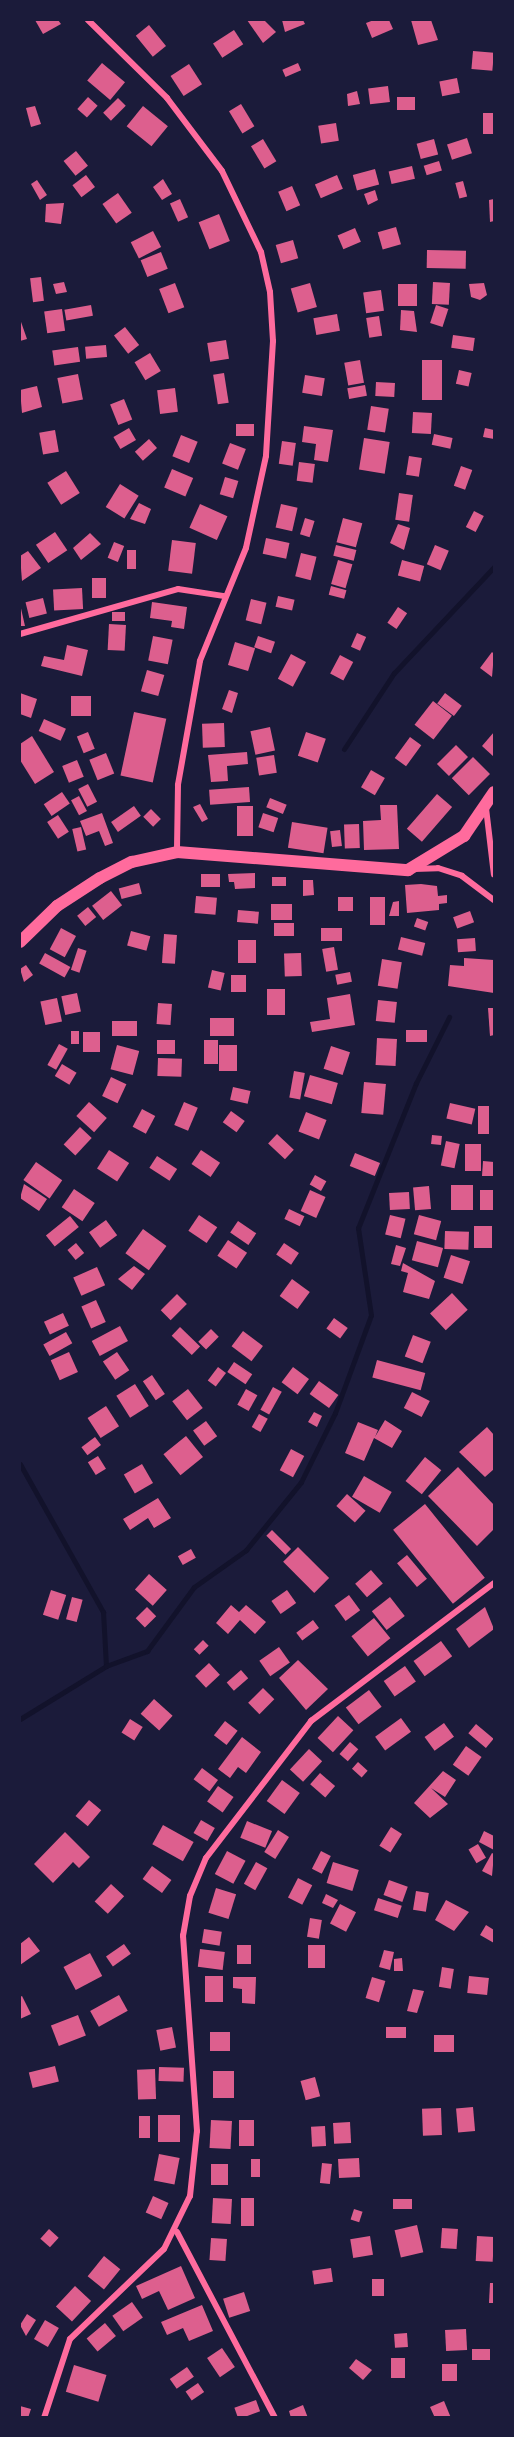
<!DOCTYPE html>
<html>
<head>
<meta charset="utf-8">
<style>
  body { margin:0 }
  #map { position:relative; width:514px; height:2437px; overflow:hidden; background:#1b1b3a; font-family:Roboto,sans-serif }
  div>[style] { position:absolute }
  .stream>* { height:5px; margin:-2.5px; padding:0 2.5px; transform-origin:2.5px; border-radius:2.5px; background:#12122b }
  .building>* { inset:0; background:#dd5f8e; transform-origin:0 0 }
  .minor>* { height:6px; margin:-3px; padding:0 3px; transform-origin:3px; border-radius:3px; background:#ff6b9d }
  .trunk>* { height:12px; margin:-6px; padding:0 6px; transform-origin:6px; border-radius:6px; background:#ff6b9d }
  span { translate:-50% -50%; white-space:nowrap; text-align:center; line-height:1.15; -webkit-text-stroke:6px #1b1b3a; paint-order:stroke }
  .frame { position:absolute; inset:0; border:21px solid #1b1b3a; pointer-events:none }
</style>
</head>
<body>
<div id="map">
  <div class="stream">
    <div style="left:344px;top:749px;width:91px;rotate:-56.7deg"></div>
    <div style="left:394px;top:673px;width:146px;rotate:-46.7deg"></div>
    <div style="left:20px;top:1464px;width:170px;rotate:60.7deg"></div>
    <div style="left:103px;top:1612px;width:54px;rotate:86.8deg"></div>
    <div style="left:20px;top:1719px;width:101px;rotate:-31.6deg"></div>
    <div style="left:106px;top:1666px;width:44px;rotate:-20.1deg"></div>
    <div style="left:147px;top:1651px;width:79px;rotate:-53.7deg"></div>
    <div style="left:194px;top:1587px;width:64px;rotate:-35.4deg"></div>
    <div style="left:246px;top:1550px;width:87px;rotate:-51deg"></div>
    <div style="left:301px;top:1482px;width:77px;rotate:-63.8deg"></div>
    <div style="left:335px;top:1413px;width:104px;rotate:-69.8deg"></div>
    <div style="left:371px;top:1315px;width:88px;rotate:-98.5deg"></div>
    <div style="left:358px;top:1228px;width:156px;rotate:-68.2deg"></div>
    <div style="left:416px;top:1083px;width:74px;rotate:-63.4deg"></div>
  </div>
  <div class="building">
    <div style="clip-path:polygon(35px 20px,58px 20px,61px 24px,43px 34px)"></div>
    <div style="clip-path:polygon(247px 20px,264px 20px,276px 32px,263px 43px)"></div>
    <div style="clip-path:polygon(282px 20px,303px 20px,305px 24px,285px 32px)"></div>
    <div style="clip-path:polygon(374px 20px,389px 20px,393px 29px,372px 38px,366px 23px)"></div>
    <div style="clip-path:polygon(411px 20px,431px 20px,438px 40px,418px 45px)"></div>
    <div style="left:149px;top:25px;width:27px;height:17px;rotate:51deg"></div>
    <div style="left:234px;top:30px;width:17px;height:25px;rotate:57deg"></div>
    <div style="left:473px;top:51px;width:21px;height:18px;rotate:5deg"></div>
    <div style="left:102px;top:63px;width:30px;height:23px;rotate:40deg"></div>
    <div style="left:298px;top:63px;width:8px;height:17px;rotate:67deg"></div>
    <div style="left:189px;top:64px;width:24px;height:22px;rotate:57deg"></div>
    <div style="left:457px;top:78px;width:15px;height:18px;rotate:79deg"></div>
    <div style="left:388px;top:86px;width:16px;height:20px;rotate:83deg"></div>
    <div style="clip-path:polygon(357px 91px,360px 104px,348px 106px,347px 94px)"></div>
    <div style="left:88px;top:97px;width:13px;height:16px;rotate:42deg"></div>
    <div style="left:397px;top:97px;width:18px;height:13px"></div>
    <div style="left:118px;top:98px;width:11px;height:21px;rotate:45deg"></div>
    <div style="left:241px;top:104px;width:26px;height:14px;rotate:59deg"></div>
    <div style="clip-path:polygon(35px 106px,41px 124px,31px 127px,26px 108px)"></div>
    <div style="left:143px;top:106px;width:32px;height:26px;rotate:39deg"></div>
    <div style="left:483px;top:113px;width:11px;height:21px"></div>
    <div style="left:336px;top:123px;width:18px;height:18px;rotate:81deg"></div>
    <div style="left:467px;top:138px;width:16px;height:21px;rotate:72deg"></div>
    <div style="left:263px;top:139px;width:26px;height:14px;rotate:59deg"></div>
    <div style="left:434px;top:139px;width:16px;height:18px;rotate:75deg"></div>
    <div style="left:76px;top:151px;width:19px;height:16px;rotate:51deg"></div>
    <div style="left:439px;top:161px;width:10px;height:16px;rotate:73deg"></div>
    <div style="left:412px;top:166px;width:13px;height:24px;rotate:77deg"></div>
    <div style="left:375px;top:169px;width:16px;height:23px;rotate:75deg"></div>
    <div style="left:86px;top:175px;width:15px;height:17px;rotate:53deg"></div>
    <div style="left:337px;top:175px;width:15px;height:24px;rotate:67deg"></div>
    <div style="clip-path:polygon(163px 179px,172px 194px,162px 200px,153px 187px)"></div>
    <div style="clip-path:polygon(37px 180px,47px 195px,40px 200px,31px 184px)"></div>
    <div style="left:463px;top:181px;width:16px;height:8px;rotate:75deg"></div>
    <div style="left:292px;top:186px;width:21px;height:15px;rotate:67deg"></div>
    <div style="clip-path:polygon(375px 190px,378px 200px,368px 205px,364px 194px)"></div>
    <div style="left:118px;top:193px;width:24px;height:19px;rotate:55deg"></div>
    <div style="left:180px;top:199px;width:20px;height:11px;rotate:66deg"></div>
    <div style="clip-path:polygon(494px 199px,494px 221px,490px 222px,489px 200px)"></div>
    <div style="clip-path:polygon(64px 203px,61px 224px,45px 222px,46px 204px)"></div>
    <div style="left:219px;top:214px;width:29px;height:22px;rotate:68deg"></div>
    <div style="left:396px;top:227px;width:18px;height:19px;rotate:74deg"></div>
    <div style="left:355px;top:228px;width:15px;height:19px;rotate:67deg"></div>
    <div style="left:153px;top:231px;width:18px;height:25px;rotate:63deg"></div>
    <div style="left:293px;top:240px;width:19px;height:18px;rotate:74deg"></div>
    <div style="left:427px;top:250px;width:39px;height:18px;rotate:1deg"></div>
    <div style="left:161px;top:252px;width:18px;height:22px;rotate:68deg"></div>
    <div style="left:41px;top:277px;width:24px;height:11px;rotate:83deg"></div>
    <div style="clip-path:polygon(64px 282px,67px 292px,56px 294px,53px 284px)"></div>
    <div style="left:433px;top:282px;width:17px;height:22px;rotate:3deg"></div>
    <div style="left:175px;top:283px;width:26px;height:17px;rotate:69deg"></div>
    <div style="left:310px;top:283px;width:25px;height:20px;rotate:74deg"></div>
    <div style="clip-path:polygon(484px 283px,487px 295px,480px 300px,471px 297px,469px 284px)"></div>
    <div style="left:398px;top:284px;width:19px;height:22px"></div>
    <div style="left:381px;top:290px;width:21px;height:18px;rotate:82deg"></div>
    <div style="left:91px;top:305px;width:11px;height:27px;rotate:80deg"></div>
    <div style="left:436px;top:305px;width:13px;height:19px;rotate:18deg"></div>
    <div style="left:62px;top:309px;width:22px;height:18px;rotate:82deg"></div>
    <div style="clip-path:polygon(401px 310px,414px 311px,417px 332px,400px 330px)"></div>
    <div style="left:337px;top:314px;width:17px;height:24px;rotate:80deg"></div>
    <div style="left:379px;top:316px;width:20px;height:13px;rotate:81deg"></div>
    <div style="clip-path:polygon(20px 319px,27px 339px,20px 341px)"></div>
    <div style="left:125px;top:327px;width:23px;height:14px;rotate:52deg"></div>
    <div style="left:453px;top:335px;width:22px;height:13px;rotate:8deg"></div>
    <div style="left:226px;top:340px;width:19px;height:19px;rotate:81deg"></div>
    <div style="left:106px;top:345px;width:12px;height:21px;rotate:85deg"></div>
    <div style="left:78px;top:347px;width:15px;height:26px;rotate:82deg"></div>
    <div style="left:150px;top:353px;width:21px;height:18px;rotate:59deg"></div>
    <div style="left:360px;top:360px;width:23px;height:16px;rotate:80deg"></div>
    <div style="left:422px;top:360px;width:20px;height:40px"></div>
    <div style="left:459px;top:370px;width:13px;height:14px;rotate:13deg"></div>
    <div style="left:224px;top:373px;width:30px;height:11px;rotate:81deg"></div>
    <div style="left:78px;top:374px;width:26px;height:21px;rotate:79deg"></div>
    <div style="left:305px;top:375px;width:20px;height:18px;rotate:9deg"></div>
    <div style="left:376px;top:382px;width:19px;height:14px;rotate:3deg"></div>
    <div style="left:365px;top:385px;width:11px;height:18px;rotate:80deg"></div>
    <div style="clip-path:polygon(37px 386px,42px 407px,22px 413px,20px 390px)"></div>
    <div style="left:175px;top:388px;width:24px;height:18px;rotate:83deg"></div>
    <div style="left:124px;top:399px;width:22px;height:15px;rotate:68deg"></div>
    <div style="left:371px;top:406px;width:18px;height:24px;rotate:9deg"></div>
    <div style="left:413px;top:412px;width:19px;height:21px;rotate:3deg"></div>
    <div style="left:236px;top:424px;width:18px;height:12px"></div>
    <div style="clip-path:polygon(304px 426px,333px 430px,328px 462px,314px 460px,316px 444px,302px 442px)"></div>
    <div style="left:129px;top:428px;width:14px;height:18px;rotate:60deg"></div>
    <div style="clip-path:polygon(485px 428px,494px 430px,494px 439px,483px 437px)"></div>
    <div style="left:55px;top:430px;width:22px;height:16px;rotate:80deg"></div>
    <div style="left:434px;top:434px;width:19px;height:11px;rotate:12deg"></div>
    <div style="left:181px;top:435px;width:18px;height:23px;rotate:22deg"></div>
    <div style="left:364px;top:438px;width:26px;height:32px;rotate:9deg"></div>
    <div style="left:149px;top:439px;width:12px;height:19px;rotate:48deg"></div>
    <div style="left:282px;top:441px;width:14px;height:23px;rotate:8deg"></div>
    <div style="left:230px;top:443px;width:17px;height:22px;rotate:21deg"></div>
    <div style="left:409px;top:456px;width:13px;height:19px;rotate:9deg"></div>
    <div style="left:299px;top:462px;width:16px;height:19px;rotate:7deg"></div>
    <div style="left:461px;top:466px;width:12px;height:21px;rotate:20deg"></div>
    <div style="left:172px;top:469px;width:23px;height:20px;rotate:23deg"></div>
    <div style="left:66px;top:471px;width:26px;height:22px;rotate:58deg"></div>
    <div style="left:225px;top:477px;width:14px;height:18px;rotate:17deg"></div>
    <div style="left:120px;top:484px;width:22px;height:27px;rotate:32deg"></div>
    <div style="left:399px;top:493px;width:14px;height:27px;rotate:8deg"></div>
    <div style="clip-path:polygon(139px 503px,151px 509px,145px 524px,130px 519px)"></div>
    <div style="left:200px;top:504px;width:30px;height:26px;rotate:24deg"></div>
    <div style="left:281px;top:504px;width:17px;height:24px;rotate:13deg"></div>
    <div style="left:474px;top:511px;width:11px;height:18px;rotate:27deg"></div>
    <div style="left:305px;top:518px;width:10px;height:17px;rotate:17deg"></div>
    <div style="left:343px;top:518px;width:20px;height:25px;rotate:15deg"></div>
    <div style="clip-path:polygon(398px 524px,410px 528px,404px 550px,390px 543px)"></div>
    <div style="left:55px;top:532px;width:22px;height:23px;rotate:56deg"></div>
    <div style="clip-path:polygon(90px 533px,101px 544px,81px 560px,73px 548px)"></div>
    <div style="left:266px;top:538px;width:24px;height:16px;rotate:12deg"></div>
    <div style="left:172px;top:540px;width:24px;height:31px;rotate:7deg"></div>
    <div style="left:114px;top:542px;width:11px;height:17px;rotate:22deg"></div>
    <div style="left:336px;top:545px;width:21px;height:11px;rotate:14deg"></div>
    <div style="left:435px;top:545px;width:15px;height:21px;rotate:23deg"></div>
    <div style="left:136px;top:550px;width:19px;height:9px;rotate:90deg"></div>
    <div style="clip-path:polygon(28px 551px,41px 568px,22px 581px,20px 556px)"></div>
    <div style="left:301px;top:553px;width:16px;height:24px;rotate:14deg"></div>
    <div style="left:338px;top:560px;width:15px;height:25px;rotate:16deg"></div>
    <div style="left:402px;top:560px;width:23px;height:16px;rotate:15deg"></div>
    <div style="left:92px;top:578px;width:14px;height:20px"></div>
    <div style="left:331px;top:586px;width:16px;height:9px;rotate:15deg"></div>
    <div style="left:82px;top:588px;width:21px;height:29px;rotate:87deg"></div>
    <div style="left:278px;top:596px;width:17px;height:11px;rotate:13deg"></div>
    <div style="left:43px;top:598px;width:16px;height:18px;rotate:76deg"></div>
    <div style="left:251px;top:599px;width:16px;height:22px;rotate:14deg"></div>
    <div style="clip-path:polygon(152px 602px,187px 607px,184px 629px,171px 627px,172px 621px,150px 618px)"></div>
    <div style="clip-path:polygon(20px 604px,25px 626px,20px 626px)"></div>
    <div style="left:398px;top:607px;width:11px;height:19px;rotate:34deg"></div>
    <div style="left:112px;top:612px;width:13px;height:9px"></div>
    <div style="left:109px;top:624px;width:17px;height:26px;rotate:3deg"></div>
    <div style="left:357px;top:633px;width:10px;height:15px;rotate:24deg"></div>
    <div style="left:153px;top:636px;width:20px;height:25px;rotate:11deg"></div>
    <div style="left:258px;top:636px;width:18px;height:12px;rotate:19deg"></div>
    <div style="left:235px;top:642px;width:21px;height:24px;rotate:17deg"></div>
    <div style="clip-path:polygon(67px 645px,88px 650px,82px 676px,41px 666px,44px 656px,64px 660px)"></div>
    <div style="clip-path:polygon(492px 652px,494px 654px,492px 677px,480px 668px)"></div>
    <div style="left:291px;top:654px;width:17px;height:28px;rotate:28deg"></div>
    <div style="left:340px;top:655px;width:15px;height:21px;rotate:28deg"></div>
    <div style="left:147px;top:670px;width:18px;height:22px;rotate:16deg"></div>
    <div style="clip-path:polygon(229px 690px,238px 693px,232px 713px,222px 709px)"></div>
    <div style="clip-path:polygon(20px 693px,37px 699px,31px 718px,20px 714px)"></div>
    <div style="left:445px;top:693px;width:21px;height:13px;rotate:37deg"></div>
    <div style="left:91px;top:696px;width:20px;height:20px;rotate:90deg"></div>
    <div style="left:433px;top:701px;width:24px;height:30px;rotate:38deg"></div>
    <div style="left:134px;top:712px;width:33px;height:65px;rotate:12deg"></div>
    <div style="left:44px;top:719px;width:24px;height:13px;rotate:24deg"></div>
    <div style="left:224px;top:723px;width:24px;height:22px;rotate:88deg"></div>
    <div style="left:270px;top:727px;width:24px;height:20px;rotate:78deg"></div>
    <div style="left:88px;top:732px;width:18px;height:12px;rotate:68deg"></div>
    <div style="left:306px;top:732px;width:21px;height:25px;rotate:19deg"></div>
    <div style="clip-path:polygon(494px 732px,494px 757px,482px 746px)"></div>
    <div style="clip-path:polygon(32px 736px,54px 772px,35px 784px,20px 760px,20px 744px)"></div>
    <div style="left:410px;top:737px;width:14px;height:26px;rotate:36deg"></div>
    <div style="left:456px;top:745px;width:17px;height:27px;rotate:45deg"></div>
    <div style="clip-path:polygon(247px 752px,248px 764px,227px 766px,228px 781px,211px 782px,208px 755px)"></div>
    <div style="left:106px;top:753px;width:22px;height:18px;rotate:68deg"></div>
    <div style="left:274px;top:755px;width:18px;height:18px;rotate:81deg"></div>
    <div style="left:473px;top:757px;width:24px;height:30px;rotate:45deg"></div>
    <div style="left:77px;top:760px;width:18px;height:16px;rotate:68deg"></div>
    <div style="left:371px;top:770px;width:16px;height:20px;rotate:30deg"></div>
    <div style="left:88px;top:784px;width:20px;height:11px;rotate:63deg"></div>
    <div style="left:249px;top:787px;width:15px;height:40px;rotate:86deg"></div>
    <div style="left:62px;top:792px;width:14px;height:22px;rotate:56deg"></div>
    <div style="left:437px;top:794px;width:20px;height:46px;rotate:41deg"></div>
    <div style="left:79px;top:796px;width:17px;height:9px;rotate:62deg"></div>
    <div style="left:270px;top:798px;width:18px;height:10px;rotate:22deg"></div>
    <div style="clip-path:polygon(200px 804px,208px 819px,202px 822px,193px 807px)"></div>
    <div style="clip-path:polygon(380px 805px,397px 805px,399px 849px,364px 850px,363px 821px,381px 820px)"></div>
    <div style="left:134px;top:806px;width:12px;height:28px;rotate:55deg"></div>
    <div style="left:237px;top:806px;width:16px;height:30px"></div>
    <div style="left:151px;top:809px;width:14px;height:11px;rotate:45deg"></div>
    <div style="clip-path:polygon(102px 813px,113px 843px,105px 846px,99px 831px,86px 836px,80px 821px)"></div>
    <div style="left:263px;top:813px;width:16px;height:15px;rotate:18deg"></div>
    <div style="left:58px;top:815px;width:20px;height:13px;rotate:57deg"></div>
    <div style="left:292px;top:822px;width:36px;height:26px;rotate:9deg"></div>
    <div style="left:359px;top:824px;width:24px;height:15px;rotate:88deg"></div>
    <div style="left:81px;top:827px;width:23px;height:9px;rotate:77deg"></div>
    <div style="left:340px;top:830px;width:16px;height:10px;rotate:83deg"></div>
    <div style="clip-path:polygon(255px 873px,255px 888px,235px 889px,234px 882px,229px 882px,228px 874px)"></div>
    <div style="left:201px;top:874px;width:19px;height:13px"></div>
    <div style="left:286px;top:877px;width:9px;height:14px;rotate:90deg"></div>
    <div style="clip-path:polygon(303px 880px,313px 880px,314px 895px,303px 896px)"></div>
    <div style="left:139px;top:883px;width:11px;height:21px;rotate:75deg"></div>
    <div style="clip-path:polygon(421px 884px,437px 886px,438px 896px,447px 895px,447px 903px,439px 904px,439px 910px,407px 913px,405px 885px)"></div>
    <div style="left:111px;top:891px;width:18px;height:24px;rotate:52deg"></div>
    <div style="left:196px;top:896px;width:21px;height:17px;rotate:5deg"></div>
    <div style="left:338px;top:897px;width:15px;height:14px"></div>
    <div style="left:370px;top:897px;width:15px;height:28px"></div>
    <div style="clip-path:polygon(399px 901px,399px 916px,389px 916px,393px 902px)"></div>
    <div style="left:271px;top:904px;width:21px;height:16px"></div>
    <div style="left:88px;top:907px;width:13px;height:14px;rotate:51deg"></div>
    <div style="left:238px;top:910px;width:21px;height:12px;rotate:5deg"></div>
    <div style="left:470px;top:911px;width:12px;height:18px;rotate:70deg"></div>
    <div style="left:417px;top:918px;width:12px;height:9px;rotate:20deg"></div>
    <div style="left:274px;top:923px;width:20px;height:13px"></div>
    <div style="left:61px;top:928px;width:17px;height:24px;rotate:28deg"></div>
    <div style="left:321px;top:928px;width:21px;height:13px"></div>
    <div style="left:131px;top:931px;width:20px;height:15px;rotate:15deg"></div>
    <div style="left:164px;top:934px;width:13px;height:29px;rotate:4deg"></div>
    <div style="left:401px;top:937px;width:25px;height:13px;rotate:14deg"></div>
    <div style="left:475px;top:938px;width:13px;height:18px;rotate:86deg"></div>
    <div style="left:238px;top:940px;width:18px;height:23px"></div>
    <div style="left:334px;top:947px;width:23px;height:12px;rotate:80deg"></div>
    <div style="left:78px;top:948px;width:9px;height:23px;rotate:18deg"></div>
    <div style="left:45px;top:953px;width:29px;height:12px;rotate:29deg"></div>
    <div style="left:301px;top:953px;width:23px;height:17px;rotate:88deg"></div>
    <div style="clip-path:polygon(464px 958px,494px 960px,494px 993px,448px 986px,450px 965px,464px 966px)"></div>
    <div style="left:382px;top:959px;width:20px;height:27px;rotate:9deg"></div>
    <div style="clip-path:polygon(26px 965px,33px 975px,24px 982px,20px 969px)"></div>
    <div style="left:212px;top:970px;width:13px;height:18px;rotate:13deg"></div>
    <div style="left:350px;top:972px;width:10px;height:15px;rotate:79deg"></div>
    <div style="left:231px;top:975px;width:15px;height:17px"></div>
    <div style="left:267px;top:989px;width:18px;height:26px"></div>
    <div style="left:77px;top:993px;width:19px;height:16px;rotate:78deg"></div>
    <div style="clip-path:polygon(350px 994px,355px 1025px,312px 1032px,310px 1022px,330px 1019px,327px 998px)"></div>
    <div style="left:57px;top:998px;width:24px;height:17px;rotate:78deg"></div>
    <div style="left:378px;top:1000px;width:19px;height:21px;rotate:6deg"></div>
    <div style="left:158px;top:1003px;width:14px;height:21px;rotate:4deg"></div>
    <div style="clip-path:polygon(488px 1008px,494px 1008px,494px 1035px,490px 1036px)"></div>
    <div style="left:210px;top:1018px;width:24px;height:18px"></div>
    <div style="left:112px;top:1021px;width:25px;height:15px"></div>
    <div style="left:406px;top:1030px;width:21px;height:12px"></div>
    <div style="left:71px;top:1031px;width:8px;height:13px"></div>
    <div style="left:83px;top:1032px;width:17px;height:20px"></div>
    <div style="left:377px;top:1038px;width:20px;height:27px;rotate:3deg"></div>
    <div style="left:157px;top:1040px;width:18px;height:14px"></div>
    <div style="left:218px;top:1040px;width:24px;height:14px;rotate:90deg"></div>
    <div style="left:59px;top:1044px;width:10px;height:24px;rotate:29deg"></div>
    <div style="left:117px;top:1045px;width:23px;height:25px;rotate:15deg"></div>
    <div style="left:219px;top:1045px;width:18px;height:26px"></div>
    <div style="left:331px;top:1046px;width:20px;height:24px;rotate:18deg"></div>
    <div style="left:158px;top:1058px;width:24px;height:18px;rotate:2deg"></div>
    <div style="left:62px;top:1064px;width:17px;height:14px;rotate:31deg"></div>
    <div style="left:294px;top:1071px;width:11px;height:27px;rotate:10deg"></div>
    <div style="left:310px;top:1075px;width:29px;height:22px;rotate:16deg"></div>
    <div style="left:111px;top:1077px;width:17px;height:21px;rotate:25deg"></div>
    <div style="left:364px;top:1082px;width:22px;height:31px;rotate:5deg"></div>
    <div style="left:233px;top:1087px;width:18px;height:13px;rotate:13deg"></div>
    <div style="left:89px;top:1102px;width:24px;height:19px;rotate:42deg"></div>
    <div style="left:184px;top:1102px;width:15px;height:25px;rotate:23deg"></div>
    <div style="left:450px;top:1103px;width:26px;height:16px;rotate:13deg"></div>
    <div style="left:478px;top:1106px;width:11px;height:28px"></div>
    <div style="left:142px;top:1109px;width:15px;height:20px;rotate:28deg"></div>
    <div style="left:231px;top:1111px;width:17px;height:14px;rotate:36deg"></div>
    <div style="left:306px;top:1112px;width:22px;height:21px;rotate:21deg"></div>
    <div style="left:80px;top:1127px;width:16px;height:24px;rotate:43deg"></div>
    <div style="left:277px;top:1134px;width:23px;height:13px;rotate:43deg"></div>
    <div style="left:432px;top:1135px;width:10px;height:9px;rotate:6deg"></div>
    <div style="left:446px;top:1141px;width:14px;height:25px;rotate:12deg"></div>
    <div style="left:465px;top:1144px;width:16px;height:27px"></div>
    <div style="left:109px;top:1150px;width:24px;height:22px;rotate:33deg"></div>
    <div style="left:201px;top:1150px;width:23px;height:17px;rotate:34deg"></div>
    <div style="left:355px;top:1153px;width:27px;height:14px;rotate:22deg"></div>
    <div style="left:157px;top:1156px;width:24px;height:14px;rotate:33deg"></div>
    <div style="clip-path:polygon(483px 1161px,494px 1162px,494px 1176px,482px 1176px)"></div>
    <div style="left:36px;top:1162px;width:32px;height:22px;rotate:35deg"></div>
    <div style="left:315px;top:1175px;width:13px;height:11px;rotate:29deg"></div>
    <div style="clip-path:polygon(24px 1184px,47px 1199px,39px 1211px,20px 1198px)"></div>
    <div style="left:451px;top:1185px;width:22px;height:25px"></div>
    <div style="left:429px;top:1186px;width:23px;height:16px;rotate:85deg"></div>
    <div style="left:74px;top:1189px;width:25px;height:22px;rotate:34deg"></div>
    <div style="left:310px;top:1190px;width:17px;height:23px;rotate:24deg"></div>
    <div style="left:480px;top:1190px;width:14px;height:20px"></div>
    <div style="left:409px;top:1192px;width:17px;height:20px;rotate:87deg"></div>
    <div style="left:289px;top:1209px;width:17px;height:11px;rotate:25deg"></div>
    <div style="left:199px;top:1215px;width:22px;height:19px;rotate:34deg"></div>
    <div style="left:390px;top:1215px;width:16px;height:20px;rotate:14deg"></div>
    <div style="left:419px;top:1215px;width:23px;height:20px;rotate:15deg"></div>
    <div style="left:70px;top:1216px;width:14px;height:31px;rotate:51deg"></div>
    <div style="left:106px;top:1220px;width:19px;height:21px;rotate:54deg"></div>
    <div style="left:238px;top:1221px;width:22px;height:14px;rotate:34deg"></div>
    <div style="left:474px;top:1226px;width:18px;height:22px"></div>
    <div style="left:143px;top:1229px;width:29px;height:30px;rotate:36deg"></div>
    <div style="left:445px;top:1231px;width:24px;height:18px;rotate:2deg"></div>
    <div style="left:228px;top:1240px;width:23px;height:19px;rotate:34deg"></div>
    <div style="left:417px;top:1241px;width:27px;height:20px;rotate:15deg"></div>
    <div style="left:76px;top:1243px;width:13px;height:11px;rotate:51deg"></div>
    <div style="left:284px;top:1243px;width:18px;height:14px;rotate:34deg"></div>
    <div style="clip-path:polygon(396px 1245px,406px 1248px,400px 1266px,391px 1264px)"></div>
    <div style="left:451px;top:1255px;width:20px;height:24px;rotate:18deg"></div>
    <div style="clip-path:polygon(403px 1263px,435px 1281px,429px 1299px,403px 1292px,408px 1273px,401px 1271px)"></div>
    <div style="clip-path:polygon(134px 1266px,145px 1274px,132px 1290px,118px 1279px)"></div>
    <div style="left:97px;top:1267px;width:20px;height:26px;rotate:66deg"></div>
    <div style="left:292px;top:1279px;width:22px;height:21px;rotate:36deg"></div>
    <div style="left:452px;top:1293px;width:23px;height:30px;rotate:47deg"></div>
    <div style="left:177px;top:1294px;width:14px;height:23px;rotate:45deg"></div>
    <div style="left:96px;top:1300px;width:24px;height:16px;rotate:66deg"></div>
    <div style="left:63px;top:1313px;width:14px;height:21px;rotate:65deg"></div>
    <div style="left:334px;top:1318px;width:17px;height:13px;rotate:36deg"></div>
    <div style="left:120px;top:1326px;width:17px;height:32px;rotate:62deg"></div>
    <div style="left:180px;top:1327px;width:28px;height:12px;rotate:44deg"></div>
    <div style="left:211px;top:1329px;width:11px;height:18px;rotate:45deg"></div>
    <div style="left:243px;top:1331px;width:25px;height:19px;rotate:37deg"></div>
    <div style="left:66px;top:1332px;width:13px;height:26px;rotate:61deg"></div>
    <div style="left:413px;top:1335px;width:19px;height:23px;rotate:21deg"></div>
    <div style="left:69px;top:1352px;width:22px;height:20px;rotate:66deg"></div>
    <div style="left:117px;top:1352px;width:22px;height:17px;rotate:56deg"></div>
    <div style="left:377px;top:1360px;width:50px;height:18px;rotate:15deg"></div>
    <div style="left:234px;top:1362px;width:22px;height:12px;rotate:34deg"></div>
    <div style="left:218px;top:1367px;width:10px;height:17px;rotate:37deg"></div>
    <div style="left:293px;top:1367px;width:20px;height:19px;rotate:37deg"></div>
    <div style="left:152px;top:1375px;width:23px;height:11px;rotate:56deg"></div>
    <div style="left:319px;top:1381px;width:24px;height:16px;rotate:36deg"></div>
    <div style="left:135px;top:1384px;width:26px;height:22px;rotate:58deg"></div>
    <div style="left:273px;top:1387px;width:10px;height:26px;rotate:29deg"></div>
    <div style="left:188px;top:1389px;width:24px;height:20px;rotate:52deg"></div>
    <div style="left:246px;top:1389px;width:13px;height:18px;rotate:29deg"></div>
    <div style="left:412px;top:1392px;width:20px;height:18px;rotate:27deg"></div>
    <div style="left:106px;top:1406px;width:24px;height:22px;rotate:57deg"></div>
    <div style="clip-path:polygon(314px 1412px,322px 1416px,317px 1427px,308px 1422px)"></div>
    <div style="left:259px;top:1414px;width:10px;height:15px;rotate:29deg"></div>
    <div style="clip-path:polygon(385px 1420px,402px 1431px,392px 1448px,374px 1438px,364px 1461px,345px 1453px,358px 1422px,378px 1430px,375px 1437px)"></div>
    <div style="left:206px;top:1421px;width:19px;height:16px;rotate:54deg"></div>
    <div style="clip-path:polygon(487px 1427px,494px 1435px,494px 1469px,485px 1477px,459px 1452px)"></div>
    <div style="left:186px;top:1436px;width:27px;height:29px;rotate:51deg"></div>
    <div style="left:95px;top:1437px;width:10px;height:17px;rotate:53deg"></div>
    <div style="left:291px;top:1449px;width:15px;height:24px;rotate:28deg"></div>
    <div style="left:98px;top:1456px;width:15px;height:12px;rotate:58deg"></div>
    <div style="left:425px;top:1457px;width:21px;height:31px;rotate:39deg"></div>
    <div style="left:142px;top:1464px;width:22px;height:21px;rotate:60deg"></div>
    <div style="clip-path:polygon(458px 1467px,494px 1505px,494px 1529px,477px 1546px,428px 1496px)"></div>
    <div style="left:364px;top:1476px;width:32px;height:24px;rotate:30deg"></div>
    <div style="left:347px;top:1494px;width:25px;height:16px;rotate:42deg"></div>
    <div style="clip-path:polygon(158px 1498px,171px 1518px,154px 1528px,148px 1518px,130px 1530px,123px 1519px)"></div>
    <div style="left:425px;top:1504px;width:95px;height:41px;rotate:51deg"></div>
    <div style="left:272px;top:1530px;width:27px;height:8px;rotate:45deg"></div>
    <div style="left:298px;top:1547px;width:44px;height:21px;rotate:45deg"></div>
    <div style="left:191px;top:1549px;width:10px;height:15px;rotate:61deg"></div>
    <div style="left:407px;top:1555px;width:31px;height:13px;rotate:50deg"></div>
    <div style="left:371px;top:1570px;width:18px;height:21px;rotate:49deg"></div>
    <div style="left:149px;top:1574px;width:24px;height:21px;rotate:42deg"></div>
    <div style="left:51px;top:1590px;width:16px;height:26px;rotate:18deg"></div>
    <div style="left:287px;top:1590px;width:16px;height:19px;rotate:55deg"></div>
    <div style="left:349px;top:1595px;width:19px;height:18px;rotate:54deg"></div>
    <div style="left:72px;top:1597px;width:11px;height:23px;rotate:15deg"></div>
    <div style="left:390px;top:1597px;width:24px;height:23px;rotate:52deg"></div>
    <div style="clip-path:polygon(231px 1605px,239px 1612px,246px 1605px,266px 1622px,255px 1634px,240px 1620px,228px 1634px,216px 1623px)"></div>
    <div style="left:147px;top:1607px;width:13px;height:16px;rotate:45deg"></div>
    <div style="clip-path:polygon(485px 1607px,494px 1629px,469px 1648px,456px 1629px)"></div>
    <div style="left:374px;top:1618px;width:26px;height:29px;rotate:51deg"></div>
    <div style="left:313px;top:1620px;width:10px;height:21px;rotate:53deg"></div>
    <div style="left:203px;top:1640px;width:8px;height:13px;rotate:45deg"></div>
    <div style="left:441px;top:1641px;width:19px;height:34px;rotate:54deg"></div>
    <div style="left:279px;top:1647px;width:19px;height:24px;rotate:55deg"></div>
    <div style="clip-path:polygon(298px 1660px,328px 1689px,306px 1710px,279px 1678px)"></div>
    <div style="left:209px;top:1663px;width:16px;height:19px;rotate:47deg"></div>
    <div style="left:405px;top:1666px;width:19px;height:26px;rotate:55deg"></div>
    <div style="left:241px;top:1670px;width:11px;height:19px;rotate:49deg"></div>
    <div style="left:263px;top:1688px;width:16px;height:21px;rotate:45deg"></div>
    <div style="left:369px;top:1690px;width:21px;height:29px;rotate:53deg"></div>
    <div style="left:154px;top:1699px;width:25px;height:20px;rotate:42deg"></div>
    <div style="left:338px;top:1716px;width:21px;height:30px;rotate:43deg"></div>
    <div style="left:401px;top:1718px;width:17px;height:32px;rotate:54deg"></div>
    <div style="left:130px;top:1719px;width:15px;height:16px;rotate:32deg"></div>
    <div style="left:225px;top:1721px;width:16px;height:18px;rotate:38deg"></div>
    <div style="left:444px;top:1723px;width:17px;height:24px;rotate:54deg"></div>
    <div style="left:476px;top:1724px;width:23px;height:12px;rotate:40deg"></div>
    <div style="clip-path:polygon(242px 1737px,261px 1752px,246px 1773px,238px 1767px,230px 1778px,218px 1769px)"></div>
    <div style="left:350px;top:1742px;width:11px;height:16px;rotate:41deg"></div>
    <div style="left:466px;top:1746px;width:19px;height:23px;rotate:35deg"></div>
    <div style="left:309px;top:1749px;width:18px;height:28px;rotate:43deg"></div>
    <div style="left:358px;top:1762px;width:13px;height:9px;rotate:42deg"></div>
    <div style="left:202px;top:1768px;width:20px;height:14px;rotate:37deg"></div>
    <div style="clip-path:polygon(443px 1771px,456px 1780px,445px 1797px,431px 1788px,448px 1804px,430px 1818px,414px 1803px)"></div>
    <div style="left:320px;top:1773px;width:20px;height:15px;rotate:41deg"></div>
    <div style="left:282px;top:1780px;width:22px;height:26px;rotate:36deg"></div>
    <div style="left:218px;top:1786px;width:19px;height:19px;rotate:35deg"></div>
    <div style="left:89px;top:1800px;width:16px;height:21px;rotate:40deg"></div>
    <div style="left:201px;top:1820px;width:16px;height:15px;rotate:30deg"></div>
    <div style="left:247px;top:1821px;width:27px;height:18px;rotate:22deg"></div>
    <div style="left:163px;top:1825px;width:35px;height:22px;rotate:29deg"></div>
    <div style="left:391px;top:1827px;width:13px;height:22px;rotate:32deg"></div>
    <div style="left:278px;top:1830px;width:13px;height:26px;rotate:32deg"></div>
    <div style="clip-path:polygon(484px 1831px,494px 1836px,494px 1850px,479px 1842px)"></div>
    <div style="clip-path:polygon(65px 1832px,90px 1857px,79px 1868px,73px 1862px,53px 1883px,34px 1864px)"></div>
    <div style="left:478px;top:1844px;width:16px;height:11px;rotate:60deg"></div>
    <div style="left:227px;top:1851px;width:21px;height:26px;rotate:28deg"></div>
    <div style="left:321px;top:1851px;width:11px;height:20px;rotate:27deg"></div>
    <div style="clip-path:polygon(492px 1853px,494px 1854px,492px 1876px,482px 1871px)"></div>
    <div style="left:256px;top:1862px;width:13px;height:25px;rotate:29deg"></div>
    <div style="left:333px;top:1862px;width:27px;height:22px;rotate:17deg"></div>
    <div style="left:152px;top:1866px;width:24px;height:16px;rotate:36deg"></div>
    <div style="left:298px;top:1878px;width:16px;height:22px;rotate:27deg"></div>
    <div style="left:389px;top:1880px;width:20px;height:16px;rotate:20deg"></div>
    <div style="left:111px;top:1884px;width:18px;height:24px;rotate:43deg"></div>
    <div style="left:216px;top:1888px;width:21px;height:26px;rotate:17deg"></div>
    <div style="left:416px;top:1891px;width:13px;height:19px;rotate:9deg"></div>
    <div style="clip-path:polygon(326px 1894px,338px 1900px,333px 1908px,322px 1903px)"></div>
    <div style="left:378px;top:1898px;width:25px;height:13px;rotate:18deg"></div>
    <div style="clip-path:polygon(446px 1900px,469px 1912px,454px 1931px,435px 1920px)"></div>
    <div style="left:340px;top:1904px;width:18px;height:22px;rotate:27deg"></div>
    <div style="left:310px;top:1918px;width:12px;height:19px;rotate:9deg"></div>
    <div style="clip-path:polygon(486px 1925px,494px 1930px,494px 1943px,480px 1935px)"></div>
    <div style="left:204px;top:1929px;width:18px;height:14px;rotate:9deg"></div>
    <div style="clip-path:polygon(29px 1937px,40px 1951px,20px 1965px,20px 1944px)"></div>
    <div style="left:124px;top:1944px;width:12px;height:22px;rotate:55deg"></div>
    <div style="left:237px;top:1945px;width:14px;height:19px"></div>
    <div style="left:325px;top:1945px;width:23px;height:17px;rotate:90deg"></div>
    <div style="left:200px;top:1949px;width:25px;height:18px;rotate:7deg"></div>
    <div style="clip-path:polygon(384px 1950px,394px 1952px,390px 1970px,379px 1967px)"></div>
    <div style="left:90px;top:1953px;width:26px;height:30px;rotate:62deg"></div>
    <div style="clip-path:polygon(402px 1958px,403px 1971px,394px 1971px,394px 1959px)"></div>
    <div style="left:442px;top:1967px;width:12px;height:20px;rotate:9deg"></div>
    <div style="left:205px;top:1976px;width:18px;height:26px"></div>
    <div style="left:469px;top:1976px;width:20px;height:17px;rotate:6deg"></div>
    <div style="clip-path:polygon(233px 1977px,256px 1977px,255px 2004px,242px 2003px,242px 1989px,233px 1988px)"></div>
    <div style="left:372px;top:1977px;width:14px;height:22px;rotate:17deg"></div>
    <div style="clip-path:polygon(413px 1989px,424px 1991px,417px 2013px,407px 2011px)"></div>
    <div style="left:119px;top:1995px;width:18px;height:33px;rotate:61deg"></div>
    <div style="clip-path:polygon(22px 1996px,31px 2014px,20px 2019px,20px 1997px)"></div>
    <div style="left:78px;top:2015px;width:22px;height:29px;rotate:69deg"></div>
    <div style="left:172px;top:2027px;width:21px;height:16px;rotate:79deg"></div>
    <div style="left:386px;top:2027px;width:20px;height:11px"></div>
    <div style="left:210px;top:2032px;width:20px;height:19px"></div>
    <div style="left:434px;top:2035px;width:20px;height:17px"></div>
    <div style="left:55px;top:2066px;width:16px;height:27px;rotate:76deg"></div>
    <div style="left:159px;top:2067px;width:25px;height:14px;rotate:2deg"></div>
    <div style="left:155px;top:2069px;width:30px;height:18px;rotate:88deg"></div>
    <div style="left:213px;top:2071px;width:21px;height:27px"></div>
    <div style="left:315px;top:2077px;width:20px;height:15px;rotate:75deg"></div>
    <div style="left:473px;top:2107px;width:24px;height:17px;rotate:85deg"></div>
    <div style="left:441px;top:2108px;width:27px;height:19px;rotate:88deg"></div>
    <div style="left:180px;top:2115px;width:27px;height:22px;rotate:90deg"></div>
    <div style="left:139px;top:2116px;width:11px;height:22px"></div>
    <div style="left:211px;top:2120px;width:21px;height:28px;rotate:3deg"></div>
    <div style="left:239px;top:2120px;width:15px;height:26px"></div>
    <div style="left:350px;top:2122px;width:21px;height:17px;rotate:87deg"></div>
    <div style="left:325px;top:2126px;width:20px;height:14px;rotate:87deg"></div>
    <div style="left:159px;top:2154px;width:21px;height:27px;rotate:11deg"></div>
    <div style="left:359px;top:2158px;width:19px;height:21px;rotate:87deg"></div>
    <div style="left:251px;top:2159px;width:9px;height:18px"></div>
    <div style="left:322px;top:2163px;width:10px;height:20px;rotate:6deg"></div>
    <div style="left:211px;top:2164px;width:17px;height:21px"></div>
    <div style="left:153px;top:2196px;width:17px;height:18px;rotate:24deg"></div>
    <div style="left:213px;top:2198px;width:19px;height:25px;rotate:3deg"></div>
    <div style="left:241px;top:2198px;width:13px;height:28px"></div>
    <div style="left:393px;top:2199px;width:19px;height:10px"></div>
    <div style="left:354px;top:2209px;width:9px;height:11px;rotate:18deg"></div>
    <div style="left:417px;top:2225px;width:28px;height:23px;rotate:77deg"></div>
    <div style="left:442px;top:2228px;width:16px;height:20px;rotate:4deg"></div>
    <div style="left:49px;top:2229px;width:13px;height:13px;rotate:42deg"></div>
    <div style="left:370px;top:2236px;width:19px;height:20px;rotate:81deg"></div>
    <div style="left:477px;top:2236px;width:17px;height:25px;rotate:3deg"></div>
    <div style="left:211px;top:2238px;width:16px;height:22px;rotate:4deg"></div>
    <div style="left:104px;top:2256px;width:21px;height:26px;rotate:39deg"></div>
    <div style="clip-path:polygon(181px 2266px,195px 2298px,168px 2310px,159px 2291px,142px 2299px,136px 2286px)"></div>
    <div style="left:331px;top:2268px;width:14px;height:19px;rotate:82deg"></div>
    <div style="left:372px;top:2279px;width:12px;height:17px"></div>
    <div style="clip-path:polygon(490px 2283px,494px 2283px,494px 2303px,489px 2303px)"></div>
    <div style="left:75px;top:2286px;width:22px;height:28px;rotate:43deg"></div>
    <div style="left:244px;top:2292px;width:20px;height:22px;rotate:72deg"></div>
    <div style="left:132px;top:2302px;width:19px;height:24px;rotate:55deg"></div>
    <div style="clip-path:polygon(202px 2305px,213px 2331px,189px 2341px,183px 2328px,167px 2335px,161px 2322px)"></div>
    <div style="clip-path:polygon(27px 2314px,36px 2320px,26px 2336px,20px 2325px)"></div>
    <div style="left:45px;top:2320px;width:16px;height:22px;rotate:30deg"></div>
    <div style="left:105px;top:2323px;width:17px;height:24px;rotate:50deg"></div>
    <div style="left:466px;top:2329px;width:21px;height:21px;rotate:87deg"></div>
    <div style="left:407px;top:2333px;width:14px;height:13px;rotate:86deg"></div>
    <div style="left:222px;top:2348px;width:23px;height:18px;rotate:56deg"></div>
    <div style="left:490px;top:2349px;width:11px;height:18px;rotate:90deg"></div>
    <div style="left:391px;top:2358px;width:14px;height:20px"></div>
    <div style="clip-path:polygon(356px 2359px,372px 2370px,363px 2380px,349px 2368px)"></div>
    <div style="left:457px;top:2364px;width:17px;height:15px;rotate:90deg"></div>
    <div style="left:74px;top:2365px;width:34px;height:28px;rotate:17deg"></div>
    <div style="left:187px;top:2367px;width:12px;height:21px;rotate:55deg"></div>
    <div style="left:198px;top:2383px;width:11px;height:15px;rotate:56deg"></div>
    <div style="left:256px;top:2400px;width:12px;height:23px;rotate:70deg"></div>
    <div style="clip-path:polygon(444px 2401px,451px 2418px,435px 2418px,430px 2407px)"></div>
    <div style="clip-path:polygon(303px 2405px,308px 2418px,291px 2418px,289px 2411px)"></div>
    <div style="clip-path:polygon(20px 2406px,31px 2409px,28px 2418px,20px 2418px)"></div>
  </div>
  <div class="minor">
    <div style="left:88px;top:20px;width:111px;rotate:44.6deg"></div>
    <div style="left:167px;top:98px;width:91px;rotate:53deg"></div>
    <div style="left:222px;top:171px;width:90px;rotate:64.3deg"></div>
    <div style="left:261px;top:252px;width:41px;rotate:77.3deg"></div>
    <div style="left:270px;top:292px;width:49px;rotate:86.5deg"></div>
    <div style="left:273px;top:341px;width:115px;rotate:93.5deg"></div>
    <div style="left:266px;top:456px;width:94px;rotate:102.3deg"></div>
    <div style="left:246px;top:548px;width:122px;rotate:112.2deg"></div>
    <div style="left:200px;top:661px;width:126px;rotate:100.1deg"></div>
    <div style="left:178px;top:785px;width:67px;rotate:90.9deg"></div>
    <div style="left:20px;top:634px;width:164px;rotate:-15.9deg"></div>
    <div style="left:178px;top:589px;width:47px;rotate:8.7deg"></div>
    <div style="left:486px;top:808px;width:67px;rotate:83.2deg"></div>
    <div style="left:414px;top:869px;width:24px;rotate:-2deg"></div>
    <div style="left:438px;top:868px;width:25px;rotate:18deg"></div>
    <div style="left:462px;top:876px;width:40px;rotate:37deg"></div>
    <div style="left:177px;top:2232px;width:210px;rotate:62.2deg"></div>
    <div style="left:44px;top:2418px;width:83px;rotate:-71.8deg"></div>
    <div style="left:70px;top:2339px;width:130px;rotate:-43.8deg"></div>
    <div style="left:164px;top:2249px;width:59px;rotate:-63.9deg"></div>
    <div style="left:190px;top:2196px;width:65px;rotate:-83.9deg"></div>
    <div style="left:197px;top:2131px;width:196px;rotate:-94.1deg"></div>
    <div style="left:183px;top:1936px;width:41px;rotate:-80.1deg"></div>
    <div style="left:190px;top:1896px;width:41px;rotate:-67.2deg"></div>
    <div style="left:206px;top:1858px;width:173px;rotate:-52.5deg"></div>
    <div style="left:311px;top:1721px;width:229px;rotate:-37deg"></div>
  </div>
  <div class="trunk">
    <div style="left:20px;top:942px;width:52px;rotate:-44.2deg"></div>
    <div style="left:57px;top:906px;width:51px;rotate:-33.1deg"></div>
    <div style="left:100px;top:878px;width:36px;rotate:-27deg"></div>
    <div style="left:132px;top:862px;width:46px;rotate:-12.5deg"></div>
    <div style="left:177px;top:852px;width:232px;rotate:4.5deg"></div>
    <div style="left:408px;top:870px;width:66px;rotate:-31.3deg"></div>
    <div style="left:464px;top:836px;width:53px;rotate:-55.7deg"></div>
  </div>
  <div class="frame"></div>
</div>
</body>
</html>
